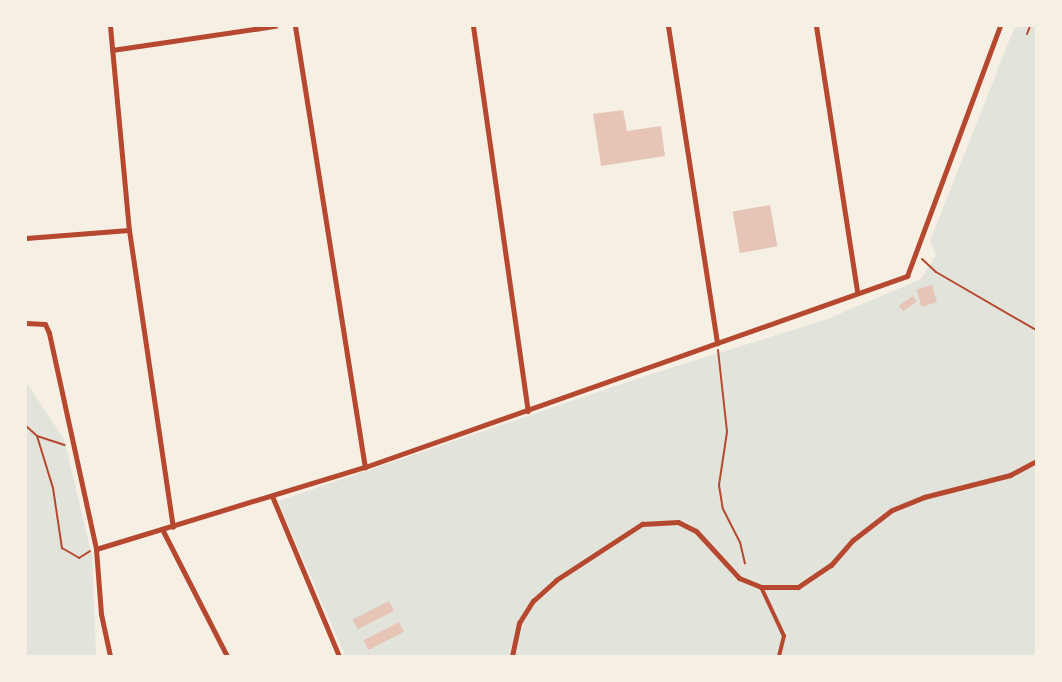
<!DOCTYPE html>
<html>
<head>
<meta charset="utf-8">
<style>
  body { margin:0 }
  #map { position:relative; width:1062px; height:682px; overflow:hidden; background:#f6efe4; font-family:"Space Grotesk",sans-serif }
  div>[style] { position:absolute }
  .green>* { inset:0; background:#e2e4dc }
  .building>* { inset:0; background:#e6c5b7; transform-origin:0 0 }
  .path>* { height:2px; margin:-1px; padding:0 1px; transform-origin:1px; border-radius:1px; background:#b5482f }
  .pedestrian>* { height:4px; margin:-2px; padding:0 2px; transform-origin:2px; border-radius:2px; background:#b5482f }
  .minor>* { height:5px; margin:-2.5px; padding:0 2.5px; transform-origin:2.5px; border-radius:2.5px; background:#b5482f }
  span { translate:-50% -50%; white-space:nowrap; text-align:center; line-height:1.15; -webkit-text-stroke:5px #f6efe4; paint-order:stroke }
  .frame { position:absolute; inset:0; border:27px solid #f6efe4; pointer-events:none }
</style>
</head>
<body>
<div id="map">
  <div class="green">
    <div style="clip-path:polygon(1015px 26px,1036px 26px,1036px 656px,345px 656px,278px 501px,645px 376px,825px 320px,921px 279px,936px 255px,930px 241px)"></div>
    <div style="clip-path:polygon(26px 382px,64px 439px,92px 556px,96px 656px,26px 656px)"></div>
  </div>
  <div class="building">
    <div style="clip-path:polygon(623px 110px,627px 131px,661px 126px,665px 156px,601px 166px,593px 114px)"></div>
    <div style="left:770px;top:205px;width:42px;height:38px;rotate:80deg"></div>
    <div style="left:932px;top:285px;width:18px;height:16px;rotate:74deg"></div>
    <div style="left:913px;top:296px;width:7px;height:17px;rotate:56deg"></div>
    <div style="left:389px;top:601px;width:11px;height:41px;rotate:63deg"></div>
    <div style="left:399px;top:622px;width:11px;height:40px;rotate:63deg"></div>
  </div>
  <div class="path">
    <div style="left:1027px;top:34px;width:9px;rotate:-69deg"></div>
    <div style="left:922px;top:259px;width:19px;rotate:43deg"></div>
    <div style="left:936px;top:272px;width:116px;rotate:30.1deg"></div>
    <div style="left:718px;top:350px;width:82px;rotate:83.7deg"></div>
    <div style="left:727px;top:432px;width:54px;rotate:98.6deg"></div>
    <div style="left:719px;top:485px;width:24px;rotate:81deg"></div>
    <div style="left:723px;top:509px;width:37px;rotate:63deg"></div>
    <div style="left:740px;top:542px;width:22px;rotate:77deg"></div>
    <div style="left:26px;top:426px;width:15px;rotate:42deg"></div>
    <div style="left:37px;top:436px;width:54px;rotate:72.9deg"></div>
    <div style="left:53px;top:488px;width:61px;rotate:81.5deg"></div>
    <div style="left:62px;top:548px;width:20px;rotate:30deg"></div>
    <div style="left:79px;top:558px;width:13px;rotate:-32deg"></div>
    <div style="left:37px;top:436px;width:29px;rotate:18deg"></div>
  </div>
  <div class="pedestrian">
    <div style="left:761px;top:587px;width:54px;rotate:64.9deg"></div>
    <div style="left:784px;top:636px;width:21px;rotate:104deg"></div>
  </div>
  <div class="minor">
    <div style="left:110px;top:26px;width:205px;rotate:84.7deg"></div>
    <div style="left:129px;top:230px;width:300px;rotate:81.6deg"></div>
    <div style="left:295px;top:26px;width:447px;rotate:81deg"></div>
    <div style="left:473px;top:26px;width:389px;rotate:81.9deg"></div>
    <div style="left:668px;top:26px;width:321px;rotate:81.2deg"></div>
    <div style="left:816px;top:26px;width:269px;rotate:81.2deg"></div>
    <div style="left:112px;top:50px;width:165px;rotate:-8.4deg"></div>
    <div style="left:26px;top:238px;width:103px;rotate:-4.4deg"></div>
    <div style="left:26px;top:323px;width:19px;rotate:3deg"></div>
    <div style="left:45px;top:324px;width:10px;rotate:66deg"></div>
    <div style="left:49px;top:333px;width:221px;rotate:77.7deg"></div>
    <div style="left:96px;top:549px;width:65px;rotate:85.6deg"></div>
    <div style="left:101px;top:614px;width:43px;rotate:77.9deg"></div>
    <div style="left:272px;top:496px;width:173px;rotate:67.3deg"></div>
    <div style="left:163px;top:531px;width:140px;rotate:62.9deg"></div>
    <div style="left:96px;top:549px;width:281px;rotate:-17deg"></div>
    <div style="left:365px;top:467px;width:575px;rotate:-19.41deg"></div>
    <div style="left:907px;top:276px;width:267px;rotate:-69.6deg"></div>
    <div style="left:512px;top:656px;width:34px;rotate:-78deg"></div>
    <div style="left:519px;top:623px;width:26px;rotate:-58deg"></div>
    <div style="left:533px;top:601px;width:31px;rotate:-42deg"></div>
    <div style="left:556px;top:580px;width:103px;rotate:-33.1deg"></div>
    <div style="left:642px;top:524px;width:36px;rotate:-3deg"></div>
    <div style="left:678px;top:522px;width:20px;rotate:27deg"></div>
    <div style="left:696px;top:531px;width:64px;rotate:47.5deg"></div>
    <div style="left:739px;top:578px;width:24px;rotate:22deg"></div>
    <div style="left:761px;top:587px;width:37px"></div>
    <div style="left:798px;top:587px;width:40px;rotate:-34deg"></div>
    <div style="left:831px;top:565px;width:33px;rotate:-49deg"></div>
    <div style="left:853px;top:540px;width:49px;rotate:-37.6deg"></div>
    <div style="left:892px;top:510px;width:35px;rotate:-22deg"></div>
    <div style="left:924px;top:497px;width:89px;rotate:-14.3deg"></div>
    <div style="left:1010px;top:475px;width:30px;rotate:-28deg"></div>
  </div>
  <div class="frame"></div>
</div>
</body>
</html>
